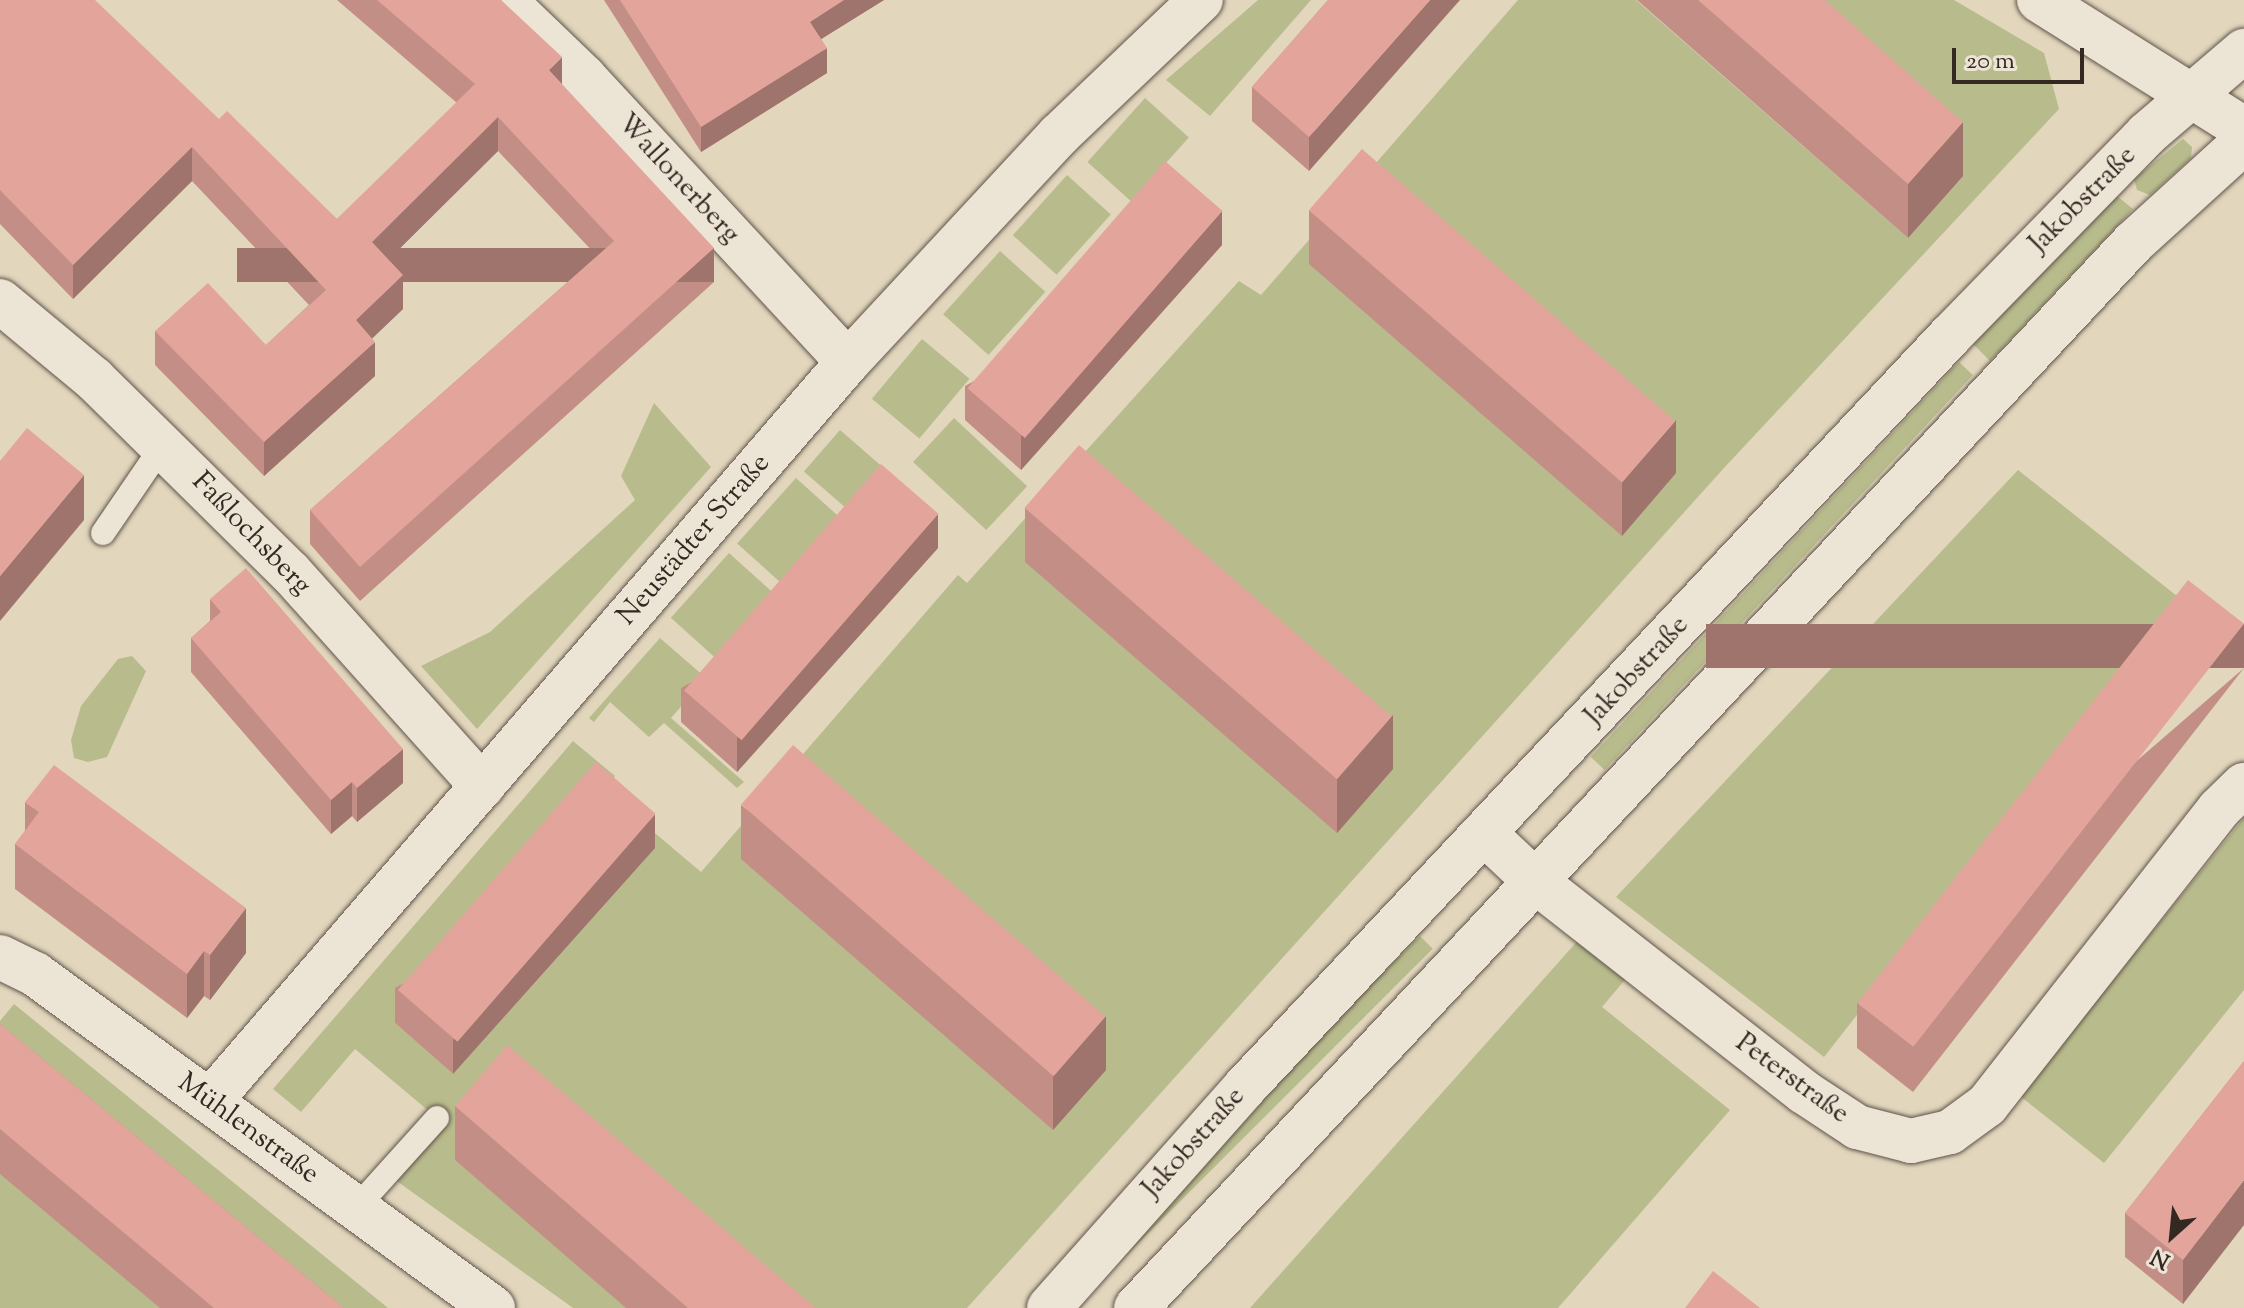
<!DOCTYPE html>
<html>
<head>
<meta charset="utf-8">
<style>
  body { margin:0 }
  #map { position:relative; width:2244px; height:1308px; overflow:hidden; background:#e2d6bd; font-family:"Sorts Mill Goudy",serif }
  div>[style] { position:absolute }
  .green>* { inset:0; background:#b8bc8d; transform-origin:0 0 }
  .roads { filter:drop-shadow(0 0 2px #60544a) drop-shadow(0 0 2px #60544a) }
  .service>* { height:24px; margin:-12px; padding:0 12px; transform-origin:12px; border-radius:12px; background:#ece4d4 }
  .minor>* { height:44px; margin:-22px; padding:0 22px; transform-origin:22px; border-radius:22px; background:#ece4d4 }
  .tertiary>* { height:44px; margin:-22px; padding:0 22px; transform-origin:22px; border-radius:22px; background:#ece4d4 }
  .wall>* { inset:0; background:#c38e85 }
  .shaded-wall>* { inset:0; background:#9f746c; transform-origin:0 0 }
  .building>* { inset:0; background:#e3a59b; transform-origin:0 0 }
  span { translate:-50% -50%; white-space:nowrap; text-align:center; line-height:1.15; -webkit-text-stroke:6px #ece4d4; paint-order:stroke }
  .street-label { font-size:28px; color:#342823 }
  .north { position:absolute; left:2132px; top:1196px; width:80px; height:80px; -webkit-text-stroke:6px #ece4d4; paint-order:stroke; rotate:207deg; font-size:22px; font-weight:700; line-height:32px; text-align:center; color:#342823 }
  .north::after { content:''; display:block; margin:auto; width:28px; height:36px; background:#342823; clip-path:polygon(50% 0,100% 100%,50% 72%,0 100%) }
  .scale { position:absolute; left:1952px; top:48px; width:132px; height:36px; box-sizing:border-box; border:4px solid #342823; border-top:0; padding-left:10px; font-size:24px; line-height:28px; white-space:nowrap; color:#342823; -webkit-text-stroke:6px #ece4d4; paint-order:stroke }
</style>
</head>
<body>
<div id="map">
  <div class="green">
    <div style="clip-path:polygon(1258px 0,1311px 0,1210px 116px,1166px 80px)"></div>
    <div style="clip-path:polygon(evenodd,1518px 0,1636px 0,1908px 238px,1963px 176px,1764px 0,1954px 0,2044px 53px,2059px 109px,1724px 468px,967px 1308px,573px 1308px,394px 1179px,443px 1123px,355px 1049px,301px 1112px,273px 1089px,573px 741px,615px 776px,604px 790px,701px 872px,958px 575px,967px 583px,1239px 281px,1261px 295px,1518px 0,1177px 693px,1393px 768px,1392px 769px,1337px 832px,1177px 693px,1518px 0,655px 848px,453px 1074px,395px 1023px,654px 848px,655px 848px)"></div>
    <div style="left:1145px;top:98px;width:59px;height:86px;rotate:42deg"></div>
    <div style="clip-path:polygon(2183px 139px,2192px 147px,2191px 158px,2150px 195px,2137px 190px,2134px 179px)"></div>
    <div style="left:1067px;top:175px;width:59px;height:81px;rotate:42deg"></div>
    <div style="clip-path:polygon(2117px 196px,2133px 209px,1990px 361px,1973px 344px)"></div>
    <div style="left:1000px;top:251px;width:61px;height:85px;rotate:42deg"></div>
    <div style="left:922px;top:339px;width:62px;height:78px;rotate:40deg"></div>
    <div style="left:1959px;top:362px;width:19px;height:540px;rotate:43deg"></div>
    <div style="clip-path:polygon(654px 403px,711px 467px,477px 729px,421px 666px,490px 632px,635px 500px,621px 476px)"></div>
    <div style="left:954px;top:418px;width:100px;height:60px;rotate:43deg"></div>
    <div style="left:840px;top:430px;width:61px;height:55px;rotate:41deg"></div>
    <div style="clip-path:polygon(2018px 470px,2182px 600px,1824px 1057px,1616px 897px)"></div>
    <div style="left:796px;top:478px;width:58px;height:88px;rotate:42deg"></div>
    <div style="left:729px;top:553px;width:59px;height:87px;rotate:42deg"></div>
    <div style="clip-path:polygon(660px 638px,706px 678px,671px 718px,744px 782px,737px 788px,664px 723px,649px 737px,610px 702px,594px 722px,589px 718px)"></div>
    <div style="clip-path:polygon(132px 656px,146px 671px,107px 757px,88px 762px,74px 758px,71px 740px,81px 706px,118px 659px)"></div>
    <div style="clip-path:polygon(2244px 818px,2244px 990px,2104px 1163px,2020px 1096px)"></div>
    <div style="left:1420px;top:936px;width:18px;height:489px;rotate:45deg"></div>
    <div style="clip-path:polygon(1581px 937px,1629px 975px,1602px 1007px,1730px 1110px,1558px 1308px,1250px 1308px)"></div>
    <div style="clip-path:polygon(14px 1004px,388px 1308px,289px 1308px,0 1069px,0 1021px)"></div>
    <div style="clip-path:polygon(0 1173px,161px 1308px,0 1308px)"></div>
  </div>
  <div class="roads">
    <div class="service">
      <div style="left:103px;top:533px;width:107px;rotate:-55.7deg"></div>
      <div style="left:356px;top:1208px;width:121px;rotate:-48deg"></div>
    </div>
    <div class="minor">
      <div style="left:504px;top:0;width:111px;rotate:43.9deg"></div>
      <div style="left:584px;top:77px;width:388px;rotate:47.2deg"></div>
      <div style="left:2039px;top:0;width:242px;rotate:32.2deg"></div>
      <div style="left:0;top:301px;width:122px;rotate:39.7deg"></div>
      <div style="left:94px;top:379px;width:275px;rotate:44.6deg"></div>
      <div style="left:290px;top:572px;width:288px;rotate:48.1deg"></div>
      <div style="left:1484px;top:833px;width:70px;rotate:43.3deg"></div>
      <div style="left:1535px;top:881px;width:342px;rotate:38.1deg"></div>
      <div style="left:1804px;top:1092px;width:64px;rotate:33.4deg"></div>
      <div style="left:1857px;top:1127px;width:56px;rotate:14.5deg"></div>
      <div style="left:1911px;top:1141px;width:40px;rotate:-13deg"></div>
      <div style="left:1950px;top:1132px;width:46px;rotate:-36.1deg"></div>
      <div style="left:1987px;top:1105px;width:376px;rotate:-51.9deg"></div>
      <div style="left:2219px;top:809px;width:35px;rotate:-44deg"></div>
      <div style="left:0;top:957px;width:39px;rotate:26deg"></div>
      <div style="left:35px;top:974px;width:567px;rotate:36.1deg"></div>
      <div style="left:210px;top:1101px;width:976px;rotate:-49.2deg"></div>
      <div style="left:848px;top:362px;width:310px;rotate:-47.1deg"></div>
      <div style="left:1059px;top:135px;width:196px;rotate:-43.6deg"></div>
    </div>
    <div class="tertiary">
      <div style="left:1049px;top:1308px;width:295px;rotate:-48.4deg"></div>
      <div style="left:1245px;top:1087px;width:1030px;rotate:-46.81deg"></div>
      <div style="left:1950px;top:336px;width:282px;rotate:-45.7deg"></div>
      <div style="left:2147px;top:134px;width:128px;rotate:-40.6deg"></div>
      <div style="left:1136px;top:1308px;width:1459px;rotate:-46.89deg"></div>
      <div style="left:2133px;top:243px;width:150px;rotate:-42.3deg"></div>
    </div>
  </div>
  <div class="wall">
    <div style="clip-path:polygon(0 0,219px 119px,337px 219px,457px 103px,337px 0,501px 0,562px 85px,714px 282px,360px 601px,310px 544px,310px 510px,597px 256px,498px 151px,389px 259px,403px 309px,372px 338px,375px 376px,264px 476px,155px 365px,155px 331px,266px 345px,309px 305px,192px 181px,73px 299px,0 224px)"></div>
    <div style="clip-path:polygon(604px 0,884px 0,821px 39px,827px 73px,701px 152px)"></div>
    <div style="clip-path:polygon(1328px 0,1309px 171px,1252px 121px,1252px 87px)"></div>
    <div style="clip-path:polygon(1637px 0,1825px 0,1963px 176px,1908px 238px)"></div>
    <div style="clip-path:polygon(1309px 210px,1676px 473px,1622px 536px,1309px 264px)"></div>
    <div style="clip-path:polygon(1222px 245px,1021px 470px,965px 420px,965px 386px)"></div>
    <div style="clip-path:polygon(1025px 508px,1393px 769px,1337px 833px,1025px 562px)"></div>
    <div style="clip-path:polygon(938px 548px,737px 772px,681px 722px,681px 688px)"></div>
    <div style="clip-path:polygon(210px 599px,403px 783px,357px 822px,352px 816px,331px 834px,191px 672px,191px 638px,210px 621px)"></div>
    <div style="clip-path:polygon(2244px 668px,1913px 1092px,1857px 1048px,1857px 1003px)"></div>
    <div style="clip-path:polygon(25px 802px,246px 953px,210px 1000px,204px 996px,187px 1018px,15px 889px,15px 844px,25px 831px)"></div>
    <div style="clip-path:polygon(741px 805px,1106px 1070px,1053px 1130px,741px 859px)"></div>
    <div style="clip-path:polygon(655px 848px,453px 1074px,395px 1023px,395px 988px)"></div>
    <div style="clip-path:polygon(0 1024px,344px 1308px,160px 1308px,0 1174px)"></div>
    <div style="clip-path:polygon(2244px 1061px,2183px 1304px,2125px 1257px,2125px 1213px)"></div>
    <div style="clip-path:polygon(455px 1106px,816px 1308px,626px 1308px,455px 1160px)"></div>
  </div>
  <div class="shaded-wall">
    <div style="clip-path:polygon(844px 0,884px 0,810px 46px,810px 22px)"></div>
    <div style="clip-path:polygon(1430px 0,1460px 0,1309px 171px,1309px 137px)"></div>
    <div style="clip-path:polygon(827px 48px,827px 73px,701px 152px,701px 127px)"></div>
    <div style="clip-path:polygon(562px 57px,562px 91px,549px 70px)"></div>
    <div style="clip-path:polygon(498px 117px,498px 151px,372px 276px,372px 242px)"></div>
    <div style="clip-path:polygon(1963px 122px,1963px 176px,1908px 238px,1908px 184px)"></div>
    <div style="clip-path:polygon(192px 147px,192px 181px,73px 299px,73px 265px)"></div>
    <div style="clip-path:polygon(1222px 211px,1222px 245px,1021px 470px,1021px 436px)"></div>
    <div style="left:714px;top:248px;width:34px;height:477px;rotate:90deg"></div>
    <div style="clip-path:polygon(403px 275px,403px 309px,356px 354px,356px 320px)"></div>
    <div style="clip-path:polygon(375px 342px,375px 376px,264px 476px,264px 442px)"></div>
    <div style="clip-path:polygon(1676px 420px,1676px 473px,1622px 536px,1622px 482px)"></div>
    <div style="clip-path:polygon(84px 475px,84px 520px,0 621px,0 576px)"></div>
    <div style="clip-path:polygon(938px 514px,938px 548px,737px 772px,737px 738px)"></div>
    <div style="left:2244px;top:624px;width:44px;height:538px;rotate:90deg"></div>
    <div style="clip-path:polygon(1393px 715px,1393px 769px,1337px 833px,1337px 779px)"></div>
    <div style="clip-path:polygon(403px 749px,403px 783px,357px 822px,357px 788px)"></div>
    <div style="clip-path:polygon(352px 782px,352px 816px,331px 834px,331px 800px)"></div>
    <div style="clip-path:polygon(655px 814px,655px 848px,453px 1074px,453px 1040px)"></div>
    <div style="clip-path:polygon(246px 908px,246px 953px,210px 1000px,210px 955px)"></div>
    <div style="clip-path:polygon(204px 951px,204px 996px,187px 1018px,187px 974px)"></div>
    <div style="clip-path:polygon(1106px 1016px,1106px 1070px,1053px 1130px,1053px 1076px)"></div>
    <div style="clip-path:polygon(2244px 1180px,2244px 1225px,2183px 1304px,2183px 1260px)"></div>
  </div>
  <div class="building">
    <div style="clip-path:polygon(0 0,95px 0,219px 119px,227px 111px,337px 219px,475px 84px,377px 0,501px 0,562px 57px,549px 70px,714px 248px,360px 567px,310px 510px,614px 241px,498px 117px,372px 242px,403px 275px,356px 320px,375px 342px,264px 442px,155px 331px,208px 283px,266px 345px,326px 290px,192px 147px,73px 265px,0 190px)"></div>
    <div style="clip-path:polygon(620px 0,844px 0,810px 22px,827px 48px,701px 127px)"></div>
    <div style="clip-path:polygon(1328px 0,1430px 0,1309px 137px,1252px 87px)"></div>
    <div style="clip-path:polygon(1698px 0,1825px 0,1963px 122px,1908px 184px)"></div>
    <div style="left:1362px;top:149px;width:415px;height:81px;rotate:41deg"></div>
    <div style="left:1165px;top:161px;width:76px;height:301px;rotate:41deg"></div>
    <div style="clip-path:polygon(27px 428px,84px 475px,0 576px,0 461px)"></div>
    <div style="left:1079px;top:445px;width:414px;height:83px;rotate:41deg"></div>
    <div style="left:881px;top:464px;width:76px;height:300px;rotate:41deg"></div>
    <div style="clip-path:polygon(246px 568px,403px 749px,357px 788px,352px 782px,331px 800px,191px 638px,221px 612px,210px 599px)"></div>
    <div style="left:2188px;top:580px;width:71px;height:537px;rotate:38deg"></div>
    <div style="left:793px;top:745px;width:414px;height:79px;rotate:41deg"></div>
    <div style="left:596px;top:762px;width:79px;height:302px;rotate:41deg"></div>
    <div style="clip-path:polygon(54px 765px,246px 908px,210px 955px,204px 951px,187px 974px,15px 844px,39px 812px,25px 802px)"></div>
    <div style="clip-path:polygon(0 1024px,344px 1308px,214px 1308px,0 1129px)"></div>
    <div style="clip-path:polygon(507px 1045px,816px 1308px,688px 1308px,455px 1106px)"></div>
    <div style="clip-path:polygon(2244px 1061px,2244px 1180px,2183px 1260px,2125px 1213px)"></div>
    <div style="clip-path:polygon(1713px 1271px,1760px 1308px,1685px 1308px)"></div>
  </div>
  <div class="street-label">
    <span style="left:678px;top:179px;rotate:47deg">Wallonerberg</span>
    <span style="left:2083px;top:200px;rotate:-45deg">Jakobstraße</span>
    <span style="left:251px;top:534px;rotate:46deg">Faßlochsberg</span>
    <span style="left:694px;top:540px;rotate:-49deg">Neustädter Straße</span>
    <span style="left:1637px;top:671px;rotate:-47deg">Jakobstraße</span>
    <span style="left:1792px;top:1079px;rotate:36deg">Peterstraße</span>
    <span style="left:248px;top:1129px;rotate:36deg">Mühlenstraße</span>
    <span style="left:1194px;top:1143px;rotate:-48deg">Jakobstraße</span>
  </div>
  <div class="north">N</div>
  <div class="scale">20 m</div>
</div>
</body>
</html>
